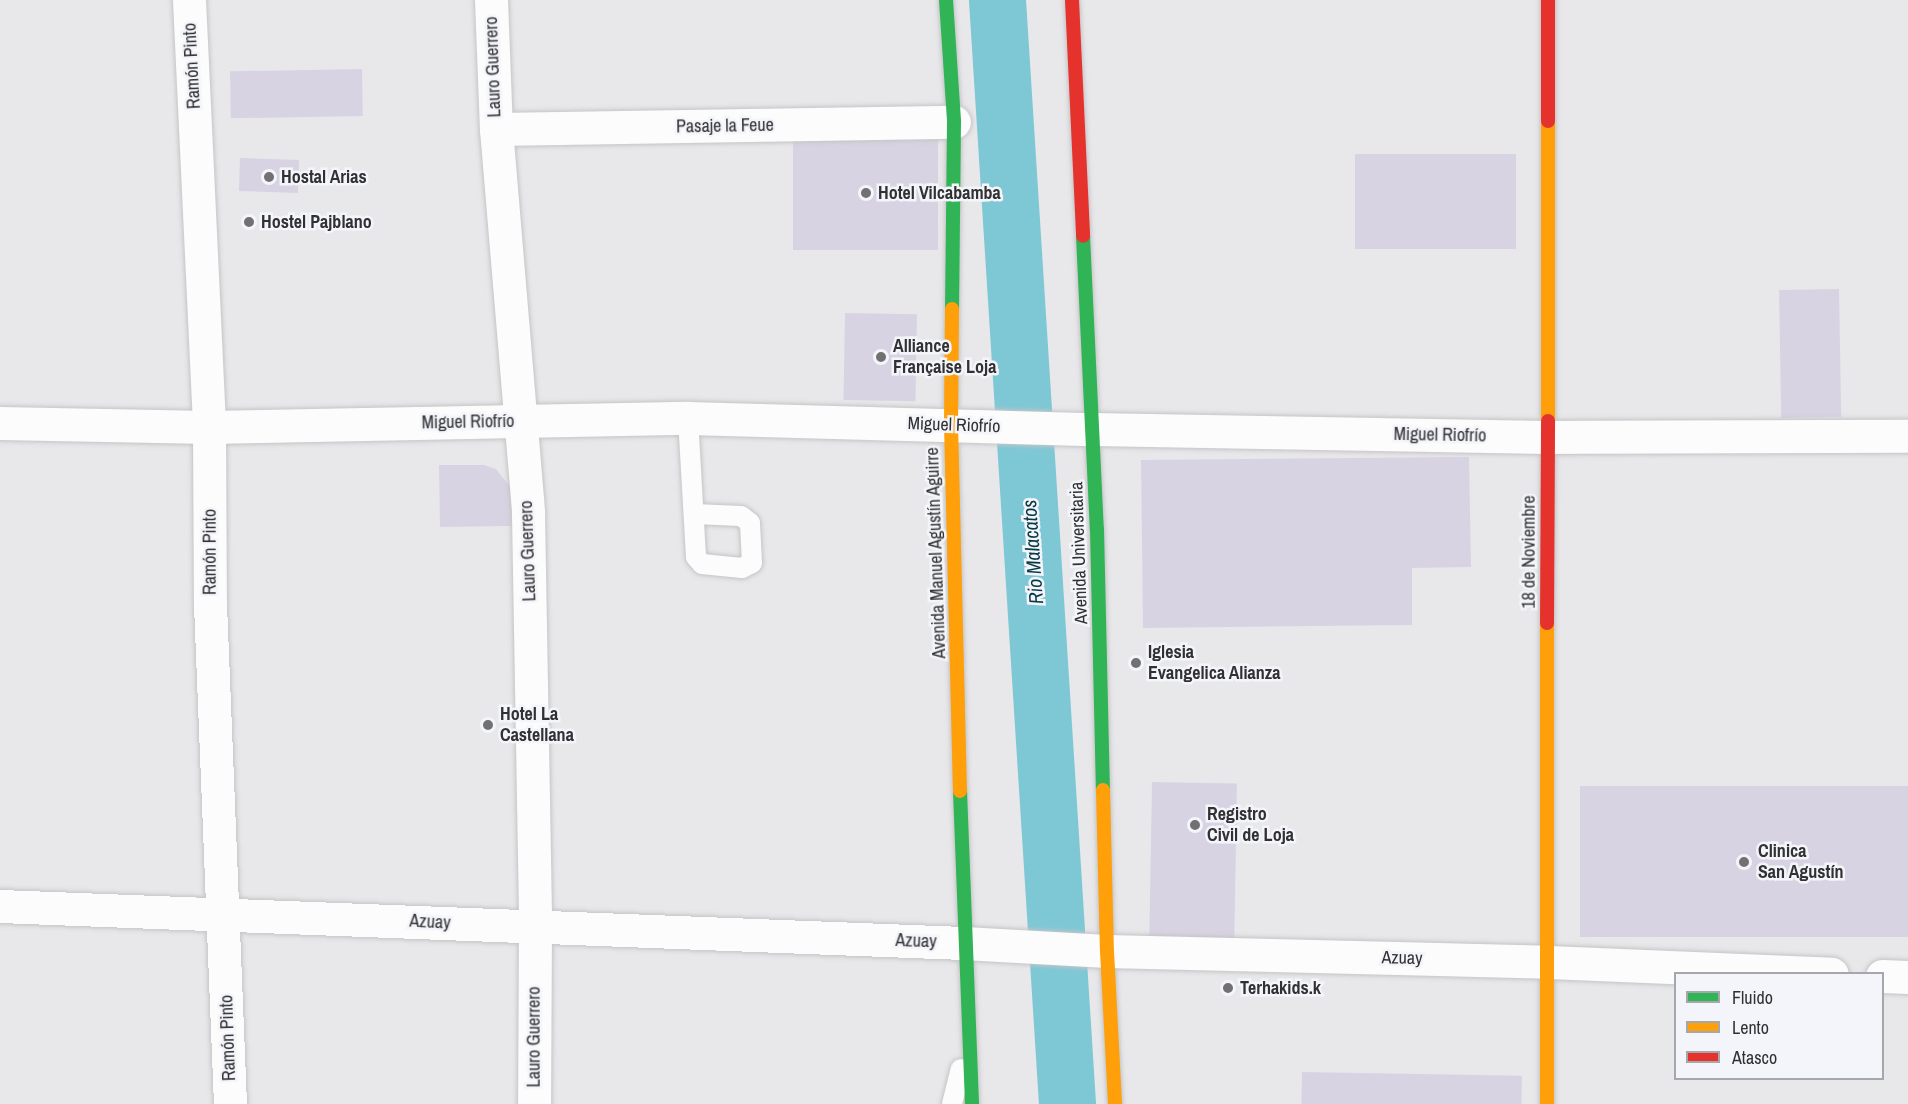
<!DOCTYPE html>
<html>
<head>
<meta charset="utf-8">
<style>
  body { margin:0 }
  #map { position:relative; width:1908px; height:1104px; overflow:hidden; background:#e8e8eb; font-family:"Archivo Narrow",sans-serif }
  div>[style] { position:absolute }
  .river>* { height:57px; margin:-28.5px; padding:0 28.5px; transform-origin:28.5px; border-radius:28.5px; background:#7ec8d5 }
  .building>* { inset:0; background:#d8d3e2; transform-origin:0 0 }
  .roads { filter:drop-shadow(0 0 2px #c5c5c7) drop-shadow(0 0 2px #c5c5c7) }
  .lane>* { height:20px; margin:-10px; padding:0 10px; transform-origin:10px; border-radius:10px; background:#fcfcfc }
  .street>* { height:33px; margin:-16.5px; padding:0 16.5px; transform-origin:16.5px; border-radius:16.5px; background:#fcfcfc }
  .fast>* { height:14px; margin:-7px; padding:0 7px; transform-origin:7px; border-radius:7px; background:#30b455 }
  .slow>* { height:14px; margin:-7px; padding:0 7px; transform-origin:7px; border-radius:7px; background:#ff9f0a }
  .jam>* { height:14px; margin:-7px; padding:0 7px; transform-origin:7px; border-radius:7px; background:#e5322d }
  .dots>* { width:16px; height:16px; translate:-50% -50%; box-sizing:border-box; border:3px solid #f4f5fa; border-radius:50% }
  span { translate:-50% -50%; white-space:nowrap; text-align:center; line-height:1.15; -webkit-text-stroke:5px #f4f5fa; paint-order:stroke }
  .street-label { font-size:18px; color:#313133 }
  .poi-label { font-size:18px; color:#313133; font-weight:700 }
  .left { translate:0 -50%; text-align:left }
  .water-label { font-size:20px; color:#073a42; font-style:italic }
  .legend { position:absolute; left:1674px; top:972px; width:210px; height:108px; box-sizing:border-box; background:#f4f5fa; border:2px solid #a6a7aa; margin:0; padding:8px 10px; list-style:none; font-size:18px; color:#313133 }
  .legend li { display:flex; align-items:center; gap:12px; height:30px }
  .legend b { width:30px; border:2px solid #a6a7aa }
</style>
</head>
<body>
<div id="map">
  <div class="river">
    <div style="left:997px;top:0;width:1106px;rotate:86.37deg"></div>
  </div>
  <div class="building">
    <div style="left:362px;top:69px;width:47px;height:132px;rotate:89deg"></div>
    <div style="left:938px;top:133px;width:117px;height:145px;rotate:90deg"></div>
    <div style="left:1355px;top:154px;width:161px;height:95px"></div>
    <div style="left:299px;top:160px;width:33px;height:59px;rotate:92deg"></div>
    <div style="left:1839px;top:289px;width:128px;height:60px;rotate:89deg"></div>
    <div style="left:845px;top:313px;width:72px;height:87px;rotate:1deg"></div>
    <div style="clip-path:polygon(1469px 457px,1471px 567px,1412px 568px,1412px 625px,1143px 628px,1141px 460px)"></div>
    <div style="clip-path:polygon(439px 465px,484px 465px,496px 469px,511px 488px,512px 526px,440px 527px)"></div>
    <div style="left:1152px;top:782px;width:85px;height:162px;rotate:1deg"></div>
    <div style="left:1580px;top:786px;width:328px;height:151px"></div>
    <div style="left:1302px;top:1072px;width:220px;height:32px;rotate:1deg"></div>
  </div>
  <div class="roads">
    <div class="lane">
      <div style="left:688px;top:418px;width:139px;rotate:86.7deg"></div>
      <div style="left:696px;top:557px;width:9px;rotate:49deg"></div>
      <div style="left:702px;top:564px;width:40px;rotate:5.7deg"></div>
      <div style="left:742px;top:568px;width:11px;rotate:-27deg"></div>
      <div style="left:752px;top:563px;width:40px;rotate:-92.9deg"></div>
      <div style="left:750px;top:523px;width:11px;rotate:-142deg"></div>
      <div style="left:741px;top:516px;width:47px;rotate:-177.6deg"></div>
      <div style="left:952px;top:1104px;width:36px;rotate:-76deg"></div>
    </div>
    <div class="street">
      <div style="left:189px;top:0;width:427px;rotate:87.3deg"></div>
      <div style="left:209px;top:427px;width:177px;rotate:89.7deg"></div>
      <div style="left:210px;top:604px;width:500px;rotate:87.71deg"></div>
      <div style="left:491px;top:0;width:129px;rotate:87.8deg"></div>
      <div style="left:496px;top:129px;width:385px;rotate:85.2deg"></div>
      <div style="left:528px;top:513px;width:414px;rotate:89deg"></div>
      <div style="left:535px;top:927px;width:177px;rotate:90.3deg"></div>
      <div style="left:496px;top:129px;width:458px;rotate:-0.9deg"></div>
      <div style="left:0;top:423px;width:209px;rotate:1.1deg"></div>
      <div style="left:209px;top:427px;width:479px;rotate:-1.1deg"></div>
      <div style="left:688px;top:418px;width:404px;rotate:1.6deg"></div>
      <div style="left:1092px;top:429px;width:454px;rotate:1deg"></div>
      <div style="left:1546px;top:437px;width:362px;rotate:-0.2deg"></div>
      <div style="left:0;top:906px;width:965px;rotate:2.2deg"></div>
      <div style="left:964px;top:943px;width:143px;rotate:3.2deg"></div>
      <div style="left:1107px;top:951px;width:442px;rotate:1.4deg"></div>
      <div style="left:1549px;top:962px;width:283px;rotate:2.4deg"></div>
      <div style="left:1882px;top:976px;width:26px;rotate:2deg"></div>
    </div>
    <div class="fast">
      <div style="left:946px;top:0;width:122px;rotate:86.2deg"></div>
      <div style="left:954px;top:122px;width:187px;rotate:90.6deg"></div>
      <div style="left:1083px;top:236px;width:293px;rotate:87.3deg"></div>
      <div style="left:1097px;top:529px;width:261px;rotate:88.7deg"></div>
      <div style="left:960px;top:791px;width:313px;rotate:87.8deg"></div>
    </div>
    <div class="slow">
      <div style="left:952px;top:309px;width:115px;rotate:90.5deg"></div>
      <div style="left:951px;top:424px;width:367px;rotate:88.6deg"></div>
      <div style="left:1548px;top:421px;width:300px;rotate:-90deg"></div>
      <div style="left:1103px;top:790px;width:161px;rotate:88.6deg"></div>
      <div style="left:1107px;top:951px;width:153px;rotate:87deg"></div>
      <div style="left:1547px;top:1104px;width:481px;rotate:-90deg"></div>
    </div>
    <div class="jam">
      <div style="left:1072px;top:0;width:236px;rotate:87.3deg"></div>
      <div style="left:1548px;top:121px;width:121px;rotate:-90deg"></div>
      <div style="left:1547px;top:623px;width:202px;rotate:-89.7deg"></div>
    </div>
  </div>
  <div class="dots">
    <div style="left:269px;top:177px;background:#717173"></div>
    <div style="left:866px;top:193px;background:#717173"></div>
    <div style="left:249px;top:222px;background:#717173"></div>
    <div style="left:881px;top:357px;background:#717173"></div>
    <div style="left:1136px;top:663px;background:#717173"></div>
    <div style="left:488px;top:725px;background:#717173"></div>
    <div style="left:1195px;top:825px;background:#717173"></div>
    <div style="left:1744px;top:862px;background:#717173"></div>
    <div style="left:1228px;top:988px;background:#717173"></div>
  </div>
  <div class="street-label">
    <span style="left:192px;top:66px;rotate:-93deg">Ramón Pinto</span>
    <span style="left:493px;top:67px;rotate:-92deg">Lauro Guerrero</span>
    <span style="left:725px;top:126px;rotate:-1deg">Pasaje la Feue</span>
    <span style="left:468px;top:422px;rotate:-1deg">Miguel Riofrío</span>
    <span style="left:954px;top:425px;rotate:2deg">Miguel Riofrío</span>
    <span style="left:1440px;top:435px;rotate:1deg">Miguel Riofrío</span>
    <span style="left:528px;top:551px;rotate:-92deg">Lauro Guerrero</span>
    <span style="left:210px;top:552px;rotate:-90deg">Ramón Pinto</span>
    <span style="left:1529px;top:552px;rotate:-90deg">18 de Noviembre</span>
    <span style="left:936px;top:553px;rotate:-92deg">Avenida Manuel Agustín Aguirre</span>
    <span style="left:1079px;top:553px;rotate:-92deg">Avenida Universitaria</span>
    <span style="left:430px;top:922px;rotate:3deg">Azuay</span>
    <span style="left:916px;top:941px;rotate:2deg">Azuay</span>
    <span style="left:1402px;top:958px;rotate:1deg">Azuay</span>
    <span style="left:534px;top:1037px;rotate:-90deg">Lauro Guerrero</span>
    <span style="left:228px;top:1038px;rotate:-92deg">Ramón Pinto</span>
  </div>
  <div class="poi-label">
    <span class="left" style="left:281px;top:177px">Hostal Arias</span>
    <span class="left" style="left:878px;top:193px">Hotel Vilcabamba</span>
    <span class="left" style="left:261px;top:222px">Hostel Pajblano</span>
    <span class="left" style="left:893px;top:357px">Alliance<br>Française Loja</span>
    <span class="left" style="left:1148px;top:663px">Iglesia<br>Evangelica Alianza</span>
    <span class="left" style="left:500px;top:725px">Hotel La<br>Castellana</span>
    <span class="left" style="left:1207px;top:825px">Registro<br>Civil de Loja</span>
    <span class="left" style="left:1758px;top:862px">Clinica<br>San Agustín</span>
    <span class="left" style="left:1240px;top:988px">Terhakids.k</span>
  </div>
  <div class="water-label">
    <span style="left:1032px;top:552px;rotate:-94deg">Rio Malacatos</span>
  </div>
  <ul class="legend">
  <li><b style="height:8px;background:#30b455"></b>Fluido</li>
  <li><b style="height:8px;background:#ff9f0a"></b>Lento</li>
  <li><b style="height:8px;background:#e5322d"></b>Atasco</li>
  </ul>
</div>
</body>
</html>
